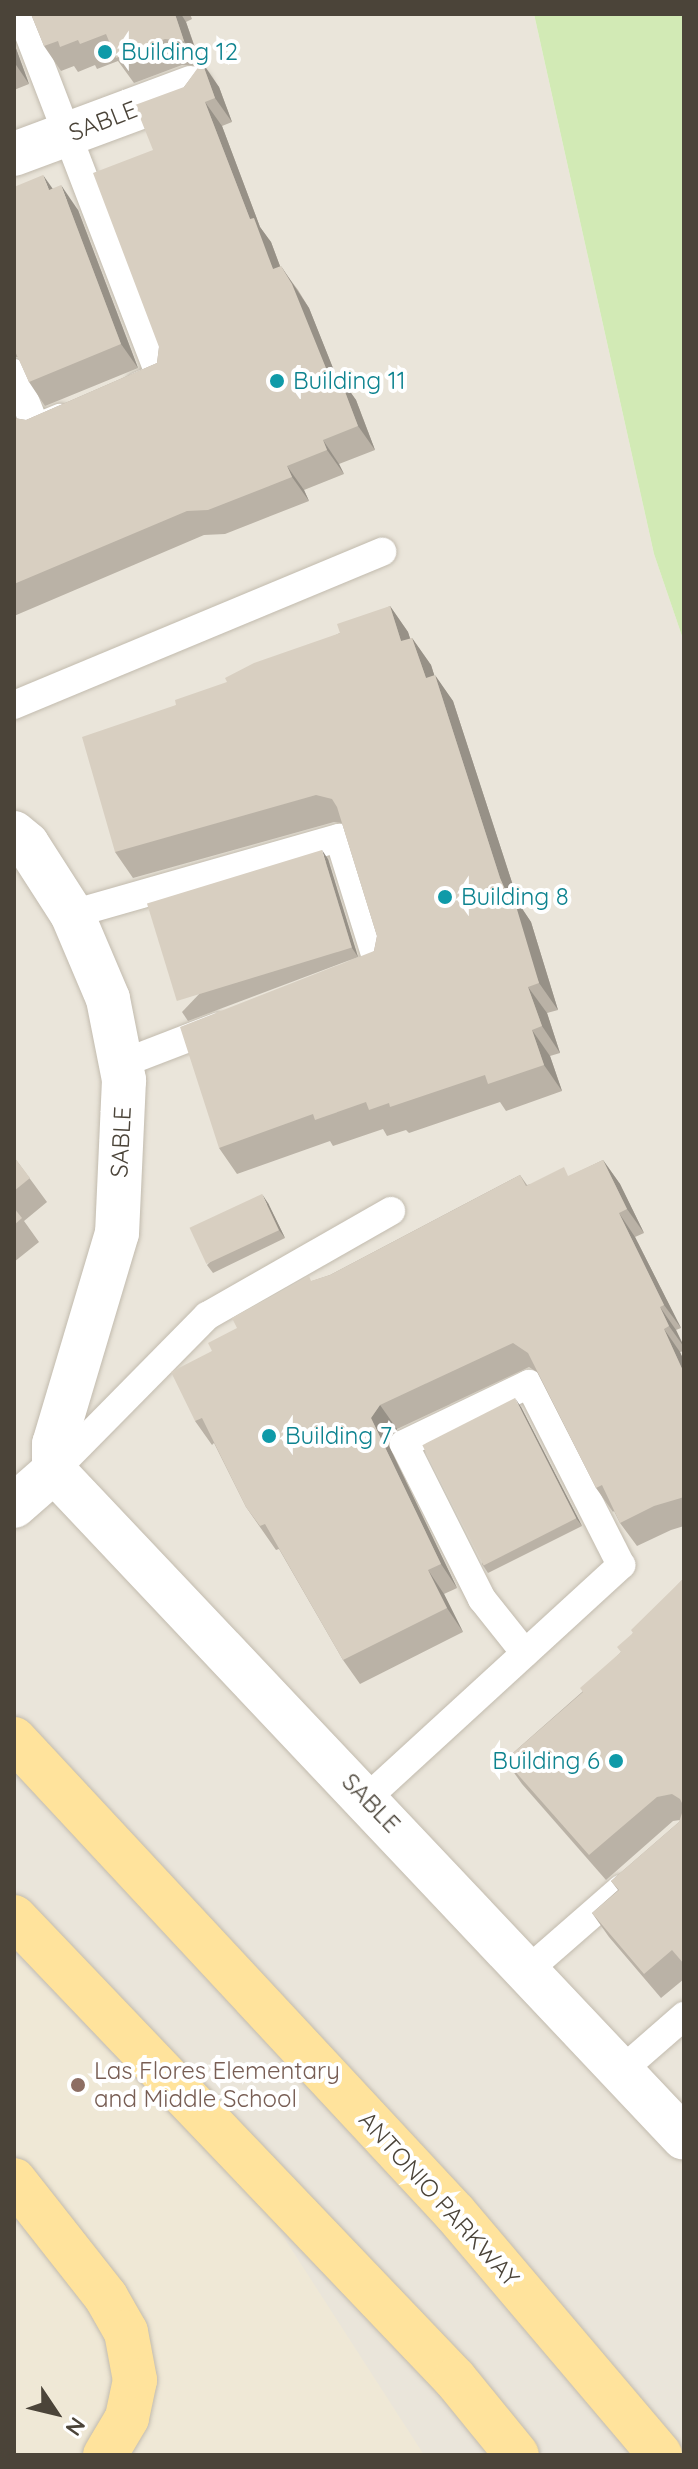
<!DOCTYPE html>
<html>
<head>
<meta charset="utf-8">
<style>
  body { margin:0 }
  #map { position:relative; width:698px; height:2469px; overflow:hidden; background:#f6f3ec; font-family:Quicksand,sans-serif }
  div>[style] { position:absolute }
  .residential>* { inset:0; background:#eae5da }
  .education>* { inset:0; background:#efe8d6 }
  .green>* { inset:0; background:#d2eab5 }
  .roads { filter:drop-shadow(0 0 2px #c2bbae) drop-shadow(0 0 2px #c2bbae) }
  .lane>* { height:28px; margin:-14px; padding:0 14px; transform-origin:14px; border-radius:14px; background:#fff }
  .street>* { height:44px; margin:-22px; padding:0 22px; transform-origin:22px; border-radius:22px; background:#fff }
  .primary>* { height:44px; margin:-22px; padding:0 22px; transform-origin:22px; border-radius:22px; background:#ffe39c }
  .wall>* { inset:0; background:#bab2a6 }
  .shaded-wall>* { inset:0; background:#979187 }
  .building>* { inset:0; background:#d8cfc1; transform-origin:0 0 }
  .dots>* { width:22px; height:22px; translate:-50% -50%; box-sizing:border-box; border:4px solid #fff; border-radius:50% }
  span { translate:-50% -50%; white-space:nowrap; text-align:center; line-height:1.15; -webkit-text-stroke:8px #fff; paint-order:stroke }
  .culture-label { font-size:24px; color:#0d838f }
  .left { translate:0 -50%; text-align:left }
  .right { translate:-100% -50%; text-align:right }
  .street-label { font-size:24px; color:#4b4439 }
  .education-label { font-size:24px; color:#785e54 }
  .frame { position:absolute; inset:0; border:16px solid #4b4439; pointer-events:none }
  .north { position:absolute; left:16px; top:2373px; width:80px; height:80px; -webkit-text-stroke:6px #fff; paint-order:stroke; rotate:125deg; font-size:22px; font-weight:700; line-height:32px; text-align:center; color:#4b4439 }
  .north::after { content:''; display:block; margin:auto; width:28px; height:36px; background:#4b4439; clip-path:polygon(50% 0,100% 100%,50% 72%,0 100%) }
</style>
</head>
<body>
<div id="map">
  <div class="residential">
    <div style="clip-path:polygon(14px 14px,534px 14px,654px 554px,684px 642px,684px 2455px,14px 2455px)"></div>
  </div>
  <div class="education">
    <div style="clip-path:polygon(14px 1955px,270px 2216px,424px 2455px,14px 2455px)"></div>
  </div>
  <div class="green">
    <div style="clip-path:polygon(534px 14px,684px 14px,684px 642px,654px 554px)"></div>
  </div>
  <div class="roads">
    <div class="lane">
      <div style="left:21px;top:14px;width:389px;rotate:69deg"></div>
      <div style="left:160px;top:377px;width:23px;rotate:157deg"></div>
      <div style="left:14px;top:373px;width:59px;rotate:68.2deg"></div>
      <div style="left:36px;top:428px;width:26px;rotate:-23deg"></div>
      <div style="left:14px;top:705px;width:399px;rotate:-22.6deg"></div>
      <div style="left:72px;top:914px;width:278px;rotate:-15.9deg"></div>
      <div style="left:339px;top:838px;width:135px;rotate:72.8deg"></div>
      <div style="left:379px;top:967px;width:19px;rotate:162deg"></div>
      <div style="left:121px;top:1064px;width:103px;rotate:-21.1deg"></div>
      <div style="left:54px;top:1471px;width:218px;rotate:-45.4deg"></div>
      <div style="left:207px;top:1316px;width:212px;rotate:-29.7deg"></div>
      <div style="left:367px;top:1798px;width:345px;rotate:-42.5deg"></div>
      <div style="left:621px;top:1565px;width:203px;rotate:-116.9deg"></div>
      <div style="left:529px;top:1384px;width:139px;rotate:154.4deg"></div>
      <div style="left:404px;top:1444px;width:174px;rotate:63.3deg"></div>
      <div style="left:482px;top:1599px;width:69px;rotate:51.5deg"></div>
      <div style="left:528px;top:1970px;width:123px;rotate:-41.1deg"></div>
      <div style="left:621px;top:2071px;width:84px;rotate:-41.1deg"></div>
    </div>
    <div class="street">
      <div style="left:14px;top:154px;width:189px;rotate:-20.4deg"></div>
      <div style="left:14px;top:833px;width:17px;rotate:40deg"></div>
      <div style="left:27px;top:844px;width:83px;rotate:57.3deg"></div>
      <div style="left:72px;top:914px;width:92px;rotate:67deg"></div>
      <div style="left:108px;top:999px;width:83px;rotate:78.8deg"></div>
      <div style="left:124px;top:1080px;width:153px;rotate:92.6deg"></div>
      <div style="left:117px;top:1233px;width:220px;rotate:106.6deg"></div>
      <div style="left:54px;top:1444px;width:27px;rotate:90deg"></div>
      <div style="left:54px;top:1471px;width:917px;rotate:46.63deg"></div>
      <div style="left:14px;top:1506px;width:53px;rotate:-41.2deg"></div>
    </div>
    <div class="primary">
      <div style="left:14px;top:1739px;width:647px;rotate:47.07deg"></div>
      <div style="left:455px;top:2213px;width:317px;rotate:49.7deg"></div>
      <div style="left:14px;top:1917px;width:639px;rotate:46.33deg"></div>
      <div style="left:455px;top:2379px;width:98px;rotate:50.8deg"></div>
      <div style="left:14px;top:2180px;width:149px;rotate:51.8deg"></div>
      <div style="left:106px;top:2297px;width:40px;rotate:60.3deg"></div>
      <div style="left:126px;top:2332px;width:49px;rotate:79.4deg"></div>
      <div style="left:135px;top:2380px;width:39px;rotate:102deg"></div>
      <div style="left:127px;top:2418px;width:43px;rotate:120.7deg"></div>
    </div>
  </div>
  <div class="wall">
    <div style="clip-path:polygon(31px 14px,190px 14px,192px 19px,186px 22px,201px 64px,219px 87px,232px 122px,222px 126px,260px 227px,271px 242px,280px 266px,298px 290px,309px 308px,336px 376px,339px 376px,356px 400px,375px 450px,339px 464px,344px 474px,304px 490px,309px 501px,225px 534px,204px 535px,14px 616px,14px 418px,26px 420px,157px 363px,159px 347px,153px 150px,184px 87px,200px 66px,182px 65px,134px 83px,118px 61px,97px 69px,95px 65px,78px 72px,74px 66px,61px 71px,44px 46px)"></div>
    <div style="clip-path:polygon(14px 43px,29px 84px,14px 90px)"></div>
    <div style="clip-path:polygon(14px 187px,53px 189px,78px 210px,138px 368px,45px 406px,29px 382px,18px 357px,14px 357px)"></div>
    <div style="clip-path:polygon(390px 606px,408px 632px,410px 639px,412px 638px,431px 665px,434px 675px,453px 701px,519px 904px,531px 922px,558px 1010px,547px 1013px,560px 1053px,550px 1056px,562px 1091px,506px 1111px,500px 1102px,409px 1133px,406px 1130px,387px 1136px,383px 1129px,333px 1146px,330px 1141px,237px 1174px,219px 1148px,374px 951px,377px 936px,342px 823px,334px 822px,133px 878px,115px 852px,176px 705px,340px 633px)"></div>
    <div style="clip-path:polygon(328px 859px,358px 957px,188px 1021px,182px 1012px)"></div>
    <div style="clip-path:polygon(14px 1157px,47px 1202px,24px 1221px,39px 1242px,14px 1262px)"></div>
    <div style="clip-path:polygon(603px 1160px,620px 1184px,644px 1233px,635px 1237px,681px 1328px,676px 1330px,684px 1346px,684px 1351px,680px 1352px,684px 1361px,684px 1526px,671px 1530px,637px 1546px,620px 1523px,614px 1511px,613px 1512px,596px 1488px,537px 1372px,529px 1367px,397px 1429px,387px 1442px,457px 1588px,444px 1594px,463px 1632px,360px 1684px,343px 1660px,279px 1549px,276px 1550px,246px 1507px,214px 1443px,212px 1445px,195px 1421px,212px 1351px,312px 1281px,330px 1275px,520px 1175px,527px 1185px,570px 1176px)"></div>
    <div style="clip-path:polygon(268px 1203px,285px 1238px,213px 1273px,207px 1265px)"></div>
    <div style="clip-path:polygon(521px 1407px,582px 1526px,488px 1573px,482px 1564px)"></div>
    <div style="clip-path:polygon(684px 1578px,684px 1979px,661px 1998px,609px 1937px,592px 1913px,618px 1890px,611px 1881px,679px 1822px,680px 1820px,673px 1821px,606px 1880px,522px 1784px,505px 1760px,582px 1692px,621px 1652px,633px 1633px)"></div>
  </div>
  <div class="shaded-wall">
    <div style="clip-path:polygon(175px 14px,181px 14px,186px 22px,201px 66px,184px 41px)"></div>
    <div style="clip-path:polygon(14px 43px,29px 84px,14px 62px)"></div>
    <div style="clip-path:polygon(202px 62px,219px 87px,232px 122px,215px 98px)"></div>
    <div style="clip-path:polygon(205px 102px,222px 126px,260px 227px,271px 242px,290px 293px,273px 269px,250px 219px)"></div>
    <div style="clip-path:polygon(43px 175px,60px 199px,49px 190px)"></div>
    <div style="clip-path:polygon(61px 185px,78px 210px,138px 368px,121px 344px)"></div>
    <div style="clip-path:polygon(281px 266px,309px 308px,347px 403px,330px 378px)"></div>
    <div style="clip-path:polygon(339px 376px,356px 400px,375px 450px,358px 426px)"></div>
    <div style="clip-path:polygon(323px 440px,339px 464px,344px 474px,327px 450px)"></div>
    <div style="clip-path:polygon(287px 466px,304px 490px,309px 501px,292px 477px)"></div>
    <div style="clip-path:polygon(390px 606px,408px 632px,420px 668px,401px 641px)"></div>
    <div style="clip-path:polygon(412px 638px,431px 665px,444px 705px,426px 678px)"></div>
    <div style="clip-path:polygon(435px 675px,453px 701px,519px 904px,531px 922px,558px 1010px,539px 983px,500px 878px)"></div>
    <div style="clip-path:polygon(322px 850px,328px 859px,358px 957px,352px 948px)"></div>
    <div style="clip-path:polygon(528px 987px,547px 1013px,560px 1053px,542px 1026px)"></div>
    <div style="clip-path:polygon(532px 1030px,550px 1056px,562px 1091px,544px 1065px)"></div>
    <div style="clip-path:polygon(603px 1160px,620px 1184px,644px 1233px,627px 1209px)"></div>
    <div style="clip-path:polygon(262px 1194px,268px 1203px,285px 1238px,279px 1230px)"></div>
    <div style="clip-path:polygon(619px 1213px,635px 1237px,681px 1328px,664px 1305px)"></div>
    <div style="clip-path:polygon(660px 1307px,676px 1330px,684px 1347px,669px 1326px)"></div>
    <div style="clip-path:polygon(664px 1329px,680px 1352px,684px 1361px,684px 1373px)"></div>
    <div style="clip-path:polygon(515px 1398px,521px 1407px,582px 1526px,576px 1518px)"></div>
    <div style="clip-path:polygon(380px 1405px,397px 1429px,387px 1442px,457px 1588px,441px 1564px,371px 1418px)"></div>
    <div style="clip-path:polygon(428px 1570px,444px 1594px,463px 1632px,447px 1608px)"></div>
  </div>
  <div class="building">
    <div style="clip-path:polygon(31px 14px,175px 14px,184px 41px,165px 39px,116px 58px,106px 34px,80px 44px,78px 40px,60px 47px,58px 41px,44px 46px)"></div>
    <div style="clip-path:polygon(202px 62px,215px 98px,205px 102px,250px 219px,254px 218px,273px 269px,281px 266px,292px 284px,330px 378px,339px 376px,358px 426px,323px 440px,327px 450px,287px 466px,292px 477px,208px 510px,187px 511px,14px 584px,14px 418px,26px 420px,157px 363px,159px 347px,93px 173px,153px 150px,135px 105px,184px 87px)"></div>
    <div style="clip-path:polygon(43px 175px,49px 190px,61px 185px,121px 344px,29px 382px,14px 349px,14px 187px)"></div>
    <div style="clip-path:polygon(390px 606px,401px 641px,412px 638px,426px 678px,435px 675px,500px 878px,509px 898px,513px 896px,539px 983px,528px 987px,542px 1026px,532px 1030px,544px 1065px,488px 1084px,485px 1075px,390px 1107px,389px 1103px,369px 1110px,366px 1102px,315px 1120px,313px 1114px,219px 1148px,180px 1027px,374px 951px,377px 936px,337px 807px,332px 799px,316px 795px,115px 852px,82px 737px,176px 705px,175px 700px,227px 682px,225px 678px,254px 663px,340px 633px,337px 624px)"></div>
    <div style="left:322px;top:850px;width:102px;height:183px;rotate:73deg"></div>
    <div style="clip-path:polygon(14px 1157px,30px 1178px,14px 1191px)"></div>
    <div style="clip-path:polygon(603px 1160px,627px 1209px,619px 1213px,664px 1305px,660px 1307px,669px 1326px,664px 1329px,684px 1373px,684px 1497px,654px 1506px,620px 1523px,602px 1485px,596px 1488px,528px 1353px,513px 1343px,380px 1405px,371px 1418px,441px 1564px,428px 1570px,447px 1608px,343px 1660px,265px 1524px,260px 1526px,246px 1507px,202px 1418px,195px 1421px,171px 1372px,212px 1351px,208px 1343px,237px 1328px,232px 1318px,309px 1276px,311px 1281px,330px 1275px,520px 1175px,526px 1186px,564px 1167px,568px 1176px)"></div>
    <div style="left:262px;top:1194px;width:40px;height:80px;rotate:65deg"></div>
    <div style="clip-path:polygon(14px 1208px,22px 1218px,14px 1225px)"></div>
    <div style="left:515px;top:1398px;width:135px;height:104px;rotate:63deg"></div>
    <div style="clip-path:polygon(684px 1578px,684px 1964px,672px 1950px,644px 1974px,592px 1913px,619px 1890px,611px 1881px,679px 1822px,684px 1807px,680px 1799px,672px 1794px,657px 1797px,589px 1855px,505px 1760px,583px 1692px,580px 1688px,621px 1652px,617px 1647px,633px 1633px,631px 1630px)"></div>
  </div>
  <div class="dots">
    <div style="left:105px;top:52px;background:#0f9aa8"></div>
    <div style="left:277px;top:381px;background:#0f9aa8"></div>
    <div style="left:445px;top:897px;background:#0f9aa8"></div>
    <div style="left:269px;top:1436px;background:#0f9aa8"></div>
    <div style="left:616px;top:1761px;background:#0f9aa8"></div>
    <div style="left:78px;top:2085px;background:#8d6e63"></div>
  </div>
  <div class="culture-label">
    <span class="left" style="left:121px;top:52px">Building 12</span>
    <span class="left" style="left:293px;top:381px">Building 11</span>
    <span class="left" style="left:461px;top:897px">Building 8</span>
    <span class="left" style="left:285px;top:1436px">Building 7</span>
    <span class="right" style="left:600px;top:1761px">Building 6</span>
  </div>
  <div class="street-label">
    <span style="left:103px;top:121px;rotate:-21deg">SABLE</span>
    <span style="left:121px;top:1142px;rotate:-87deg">SABLE</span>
    <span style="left:371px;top:1803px;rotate:46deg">SABLE</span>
    <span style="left:439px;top:2199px;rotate:48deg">ANTONIO PARKWAY</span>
  </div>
  <div class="education-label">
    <span class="left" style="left:94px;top:2085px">Las Flores Elementary<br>and Middle School</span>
  </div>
  <div class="frame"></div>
  <div class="north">N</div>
</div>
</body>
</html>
